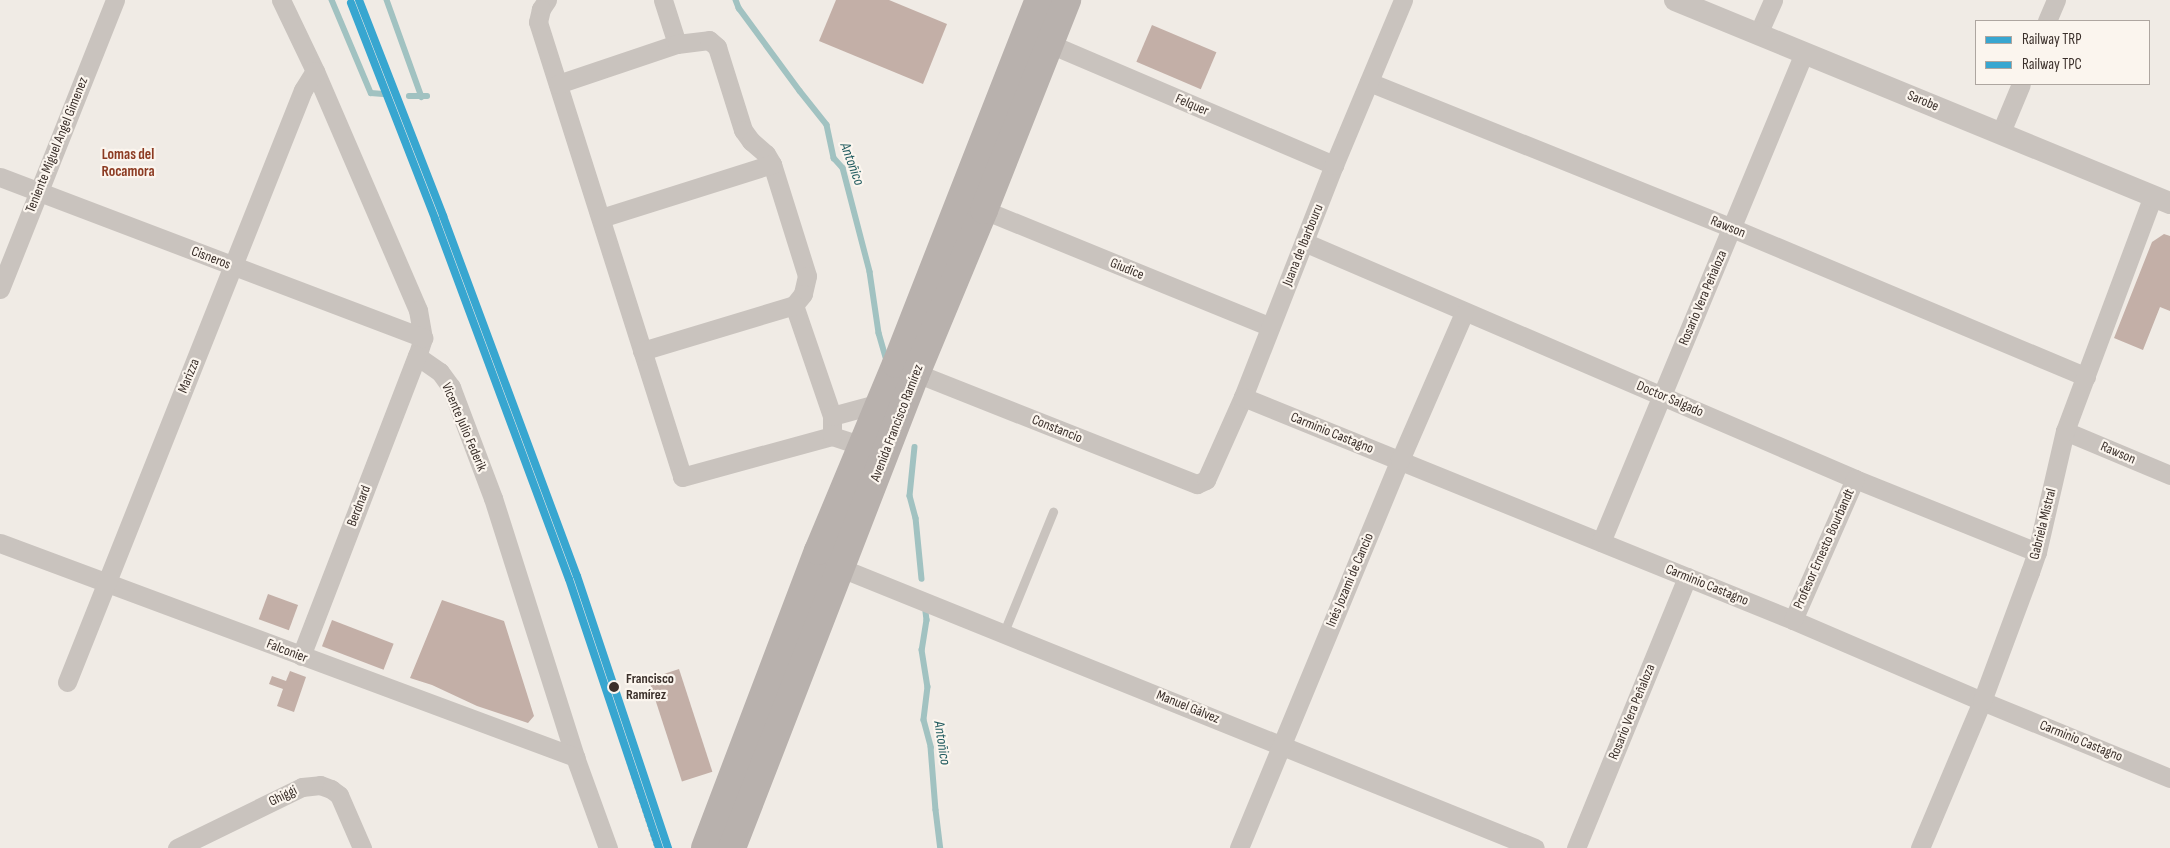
<!DOCTYPE html>
<html>
<head>
<meta charset="utf-8">
<style>
  body { margin:0 }
  #map { position:relative; width:2170px; height:848px; overflow:hidden; background:#f0ebe5; font-family:"Sofia Sans Condensed",sans-serif }
  div>[style] { position:absolute }
  .stream>* { height:5.5px; margin:-2.75px; padding:0 2.75px; transform-origin:2.75px; border-radius:2.75px; background:#a1c2c1 }
  .building>* { inset:0; background:#c3afa7; transform-origin:0 0 }
  .path>* { height:3px; margin-top:-1.5px; transform-origin:0; background:repeating-linear-gradient(90deg,#c2bbb6 0 2.5px,transparent 0 5px) }
  .service>* { height:9px; margin:-4.5px; padding:0 4.5px; transform-origin:4.5px; border-radius:4.5px; background:#c9c3be }
  .minor>* { height:19px; margin:-9.5px; padding:0 9.5px; transform-origin:9.5px; border-radius:9.5px; background:#c9c3be }
  .tertiary>* { height:22px; margin:-11px; padding:0 11px; transform-origin:11px; border-radius:11px; background:#c9c3be }
  .primary>* { height:28px; margin:-14px; padding:0 14px; transform-origin:14px; border-radius:14px; background:#b8b1ad }
  .rail-1>* { height:8px; margin:-4px; padding:0 4px; transform-origin:4px; border-radius:4px; background:#38a6d0 }
  .rail-2>* { height:8px; margin:-4px; padding:0 4px; transform-origin:4px; border-radius:4px; background:#38a6d0 }
  .dots>* { width:14px; height:14px; translate:-50% -50%; box-sizing:border-box; border:2px solid #fbf5ee; border-radius:50% }
  span { translate:-50% -50%; white-space:nowrap; text-align:center; line-height:1.15; -webkit-text-stroke:4.5px #fbf5ee; paint-order:stroke }
  .street-label { font-size:14px; color:#3b302b }
  .stop-label { font-size:14px; color:#3b302b; font-weight:700 }
  .left { translate:0 -50%; text-align:left }
  .neighbourhood-label { font-size:15px; color:#8c3b22; font-weight:700 }
  .water-label { font-size:15px; color:#1f5a5e; font-style:italic }
  .legend { position:absolute; left:1975px; top:20px; width:175px; height:65px; box-sizing:border-box; background:#fbf5ee; border:1px solid #aea6a0; margin:0; padding:6px 9px; list-style:none; font-size:15px; color:#3b302b }
  .legend li { display:flex; align-items:center; gap:10px; height:25px }
  .legend b { width:25px; border:1px solid #aea6a0 }
</style>
</head>
<body>
<div id="map">
  <div class="stream">
    <div style="left:332px;top:0;width:101px;rotate:67.2deg"></div>
    <div style="left:371px;top:93px;width:12px;rotate:5deg"></div>
    <div style="left:387px;top:0;width:103px;rotate:70.2deg"></div>
    <div style="left:736px;top:0;width:9px;rotate:69deg"></div>
    <div style="left:739px;top:8px;width:103px;rotate:53.7deg"></div>
    <div style="left:800px;top:91px;width:43px;rotate:51.5deg"></div>
    <div style="left:827px;top:125px;width:34px;rotate:78deg"></div>
    <div style="left:834px;top:158px;width:13px;rotate:48deg"></div>
    <div style="left:843px;top:168px;width:107px;rotate:75.4deg"></div>
    <div style="left:870px;top:272px;width:62px;rotate:81.6deg"></div>
    <div style="left:879px;top:333px;width:29px;rotate:74deg"></div>
    <div style="left:409px;top:96px;width:18px"></div>
    <div style="left:915px;top:447px;width:49px;rotate:95.8deg"></div>
    <div style="left:910px;top:496px;width:23px;rotate:75deg"></div>
    <div style="left:916px;top:518px;width:61px;rotate:84.4deg"></div>
    <div style="left:926px;top:612px;width:8px;rotate:83deg"></div>
    <div style="left:927px;top:620px;width:30px;rotate:99deg"></div>
    <div style="left:922px;top:650px;width:37px;rotate:81deg"></div>
    <div style="left:928px;top:687px;width:33px;rotate:97deg"></div>
    <div style="left:924px;top:720px;width:28px;rotate:75deg"></div>
    <div style="left:931px;top:747px;width:63px;rotate:85.5deg"></div>
    <div style="left:936px;top:810px;width:38px;rotate:83deg"></div>
  </div>
  <div class="building">
    <div style="clip-path:polygon(836px 0,889px 0,947px 24px,923px 84px,819px 41px)"></div>
    <div style="left:1152px;top:25px;width:70px;height:40px;rotate:23deg"></div>
    <div style="clip-path:polygon(2164px 234px,2170px 236px,2170px 311px,2160px 307px,2143px 350px,2114px 338px,2152px 242px)"></div>
    <div style="left:268px;top:594px;width:32px;height:27px;rotate:20deg"></div>
    <div style="clip-path:polygon(442px 600px,504px 621px,534px 716px,528px 723px,477px 706px,432px 685px,410px 678px)"></div>
    <div style="left:332px;top:620px;width:66px;height:28px;rotate:21deg"></div>
    <div style="left:679px;top:669px;width:108px;height:32px;rotate:72deg"></div>
    <div style="clip-path:polygon(290px 671px,306px 677px,294px 712px,277px 706px,283px 689px,269px 684px,272px 676px,286px 681px)"></div>
  </div>
  <div class="path">
    <div style="left:628px;top:762px;width:90px;rotate:72deg"></div>
  </div>
  <div class="service">
    <div style="left:1004px;top:632px;width:130px;rotate:-67.8deg"></div>
  </div>
  <div class="minor">
    <div style="left:281px;top:0;width:79px;rotate:64.4deg"></div>
    <div style="left:315px;top:71px;width:260px;rotate:66.7deg"></div>
    <div style="left:418px;top:310px;width:28px;rotate:80deg"></div>
    <div style="left:423px;top:338px;width:19px;rotate:108deg"></div>
    <div style="left:417px;top:356px;width:28px;rotate:35deg"></div>
    <div style="left:440px;top:372px;width:19px;rotate:54deg"></div>
    <div style="left:451px;top:387px;width:119px;rotate:69.3deg"></div>
    <div style="left:493px;top:498px;width:272px;rotate:72.4deg"></div>
    <div style="left:575px;top:757px;width:97px;rotate:70.1deg"></div>
    <div style="left:547px;top:0;width:11px;rotate:124deg"></div>
    <div style="left:541px;top:9px;width:13px;rotate:103deg"></div>
    <div style="left:538px;top:22px;width:477px;rotate:72.4deg"></div>
    <div style="left:682px;top:477px;width:156px;rotate:-15.3deg"></div>
    <div style="left:832px;top:436px;width:32px;rotate:18deg"></div>
    <div style="left:663px;top:0;width:46px;rotate:72.3deg"></div>
    <div style="left:2047px;top:21px;width:23px;rotate:-67deg"></div>
    <div style="left:1758px;top:34px;width:37px;rotate:-66deg"></div>
    <div style="left:1050px;top:44px;width:309px;rotate:23.1deg"></div>
    <div style="left:1369px;top:82px;width:391px;rotate:21.9deg"></div>
    <div style="left:1732px;top:228px;width:384px;rotate:22.8deg"></div>
    <div style="left:558px;top:84px;width:126px;rotate:-18.6deg"></div>
    <div style="left:677px;top:44px;width:32px;rotate:-7deg"></div>
    <div style="left:709px;top:40px;width:11px;rotate:41deg"></div>
    <div style="left:717px;top:47px;width:87px;rotate:72.6deg"></div>
    <div style="left:743px;top:130px;width:14px;rotate:54deg"></div>
    <div style="left:751px;top:141px;width:20px;rotate:41deg"></div>
    <div style="left:766px;top:154px;width:12px;rotate:59deg"></div>
    <div style="left:772px;top:164px;width:117px;rotate:72.6deg"></div>
    <div style="left:807px;top:276px;width:18px;rotate:103deg"></div>
    <div style="left:803px;top:294px;width:14px;rotate:129deg"></div>
    <div style="left:794px;top:305px;width:117px;rotate:71.1deg"></div>
    <div style="left:832px;top:416px;width:20px;rotate:90deg"></div>
    <div style="left:2001px;top:132px;width:52px;rotate:-67.4deg"></div>
    <div style="left:0;top:177px;width:453px;rotate:20.8deg"></div>
    <div style="left:984px;top:210px;width:309px;rotate:22.2deg"></div>
    <div style="left:601px;top:218px;width:179px;rotate:-17.5deg"></div>
    <div style="left:1304px;top:242px;width:600px;rotate:23.27deg"></div>
    <div style="left:1855px;top:479px;width:196px;rotate:21.9deg"></div>
    <div style="left:0;top:289px;width:311px;rotate:-68.3deg"></div>
    <div style="left:642px;top:351px;width:159px;rotate:-16.8deg"></div>
    <div style="left:916px;top:373px;width:302px;rotate:21.6deg"></div>
    <div style="left:1197px;top:484px;width:10px;rotate:-24deg"></div>
    <div style="left:1206px;top:480px;width:91px;rotate:-66deg"></div>
    <div style="left:1243px;top:397px;width:249px;rotate:-68.6deg"></div>
    <div style="left:1334px;top:165px;width:179px;rotate:-67.3deg"></div>
    <div style="left:1243px;top:397px;width:593px;rotate:22.07deg"></div>
    <div style="left:1793px;top:620px;width:206px;rotate:23.2deg"></div>
    <div style="left:1982px;top:701px;width:203px;rotate:22.3deg"></div>
    <div style="left:832px;top:416px;width:50px;rotate:-15.2deg"></div>
    <div style="left:2065px;top:431px;width:114px;rotate:22.7deg"></div>
    <div style="left:1601px;top:542px;width:529px;rotate:-67.46deg"></div>
    <div style="left:0;top:543px;width:614px;rotate:20.41deg"></div>
    <div style="left:841px;top:568px;width:748px;rotate:21.97deg"></div>
    <div style="left:1793px;top:620px;width:154px;rotate:-66.3deg"></div>
    <div style="left:301px;top:656px;width:322px;rotate:-68.9deg"></div>
    <div style="left:67px;top:682px;width:637px;rotate:-68.27deg"></div>
    <div style="left:303px;top:90px;width:22px;rotate:-58deg"></div>
    <div style="left:177px;top:848px;width:139px;rotate:-26deg"></div>
    <div style="left:302px;top:787px;width:18px;rotate:-6deg"></div>
    <div style="left:320px;top:785px;width:12px;rotate:20deg"></div>
    <div style="left:331px;top:789px;width:10px;rotate:37deg"></div>
    <div style="left:339px;top:795px;width:58px;rotate:66.5deg"></div>
    <div style="left:1239px;top:848px;width:420px;rotate:-67.5deg"></div>
    <div style="left:1400px;top:460px;width:160px;rotate:-66.5deg"></div>
    <div style="left:1576px;top:848px;width:293px;rotate:-67.7deg"></div>
    <div style="left:1920px;top:848px;width:160px;rotate:-67.1deg"></div>
    <div style="left:1982px;top:701px;width:138px;rotate:-69.6deg"></div>
    <div style="left:2030px;top:572px;width:21px;rotate:-71deg"></div>
    <div style="left:2037px;top:552px;width:124px;rotate:-77deg"></div>
    <div style="left:2065px;top:431px;width:251px;rotate:-69.5deg"></div>
  </div>
  <div class="tertiary">
    <div style="left:1675px;top:0;width:535px;rotate:22.3deg"></div>
  </div>
  <div class="primary">
    <div style="left:705px;top:848px;width:318px;rotate:-69.2deg"></div>
    <div style="left:818px;top:551px;width:203px;rotate:-67.4deg"></div>
    <div style="left:896px;top:364px;width:391px;rotate:-68.6deg"></div>
    <div style="left:732px;top:848px;width:506px;rotate:-68.81deg"></div>
    <div style="left:915px;top:376px;width:180px;rotate:-67.4deg"></div>
    <div style="left:984px;top:210px;width:226px;rotate:-68.4deg"></div>
  </div>
  <div class="rail-1">
    <div style="left:359px;top:0;width:232px;rotate:68.7deg"></div>
    <div style="left:443px;top:216px;width:384px;rotate:69.6deg"></div>
    <div style="left:577px;top:576px;width:287px;rotate:71.5deg"></div>
  </div>
  <div class="rail-2">
    <div style="left:351px;top:3px;width:232px;rotate:68.7deg"></div>
    <div style="left:435px;top:219px;width:384px;rotate:69.6deg"></div>
    <div style="left:569px;top:579px;width:284px;rotate:71.5deg"></div>
  </div>
  <div class="dots">
    <div style="left:614px;top:687px;background:#3b302b"></div>
  </div>
  <div class="street-label">
    <span style="left:1923px;top:101px;rotate:22deg">Sarobe</span>
    <span style="left:1192px;top:105px;rotate:23deg">Felquer</span>
    <span style="left:57px;top:145px;rotate:-68deg">Teniente Miguel Angel Gimenez</span>
    <span style="left:1728px;top:227px;rotate:22deg">Rawson</span>
    <span style="left:1303px;top:245px;rotate:-68deg">Juana de Ibarbouru</span>
    <span style="left:211px;top:258px;rotate:21deg">Cisneros</span>
    <span style="left:1127px;top:269px;rotate:22deg">Giudice</span>
    <span style="left:1703px;top:298px;rotate:-67deg">Rosario Vera Peñaloza</span>
    <span style="left:189px;top:376px;rotate:-68deg">Marizza</span>
    <span style="left:1670px;top:399px;rotate:23deg">Doctor Salgado</span>
    <span style="left:897px;top:423px;rotate:-69deg">Avenida Francisco Ramírez</span>
    <span style="left:464px;top:427px;rotate:67deg">Vicente Julio Federik</span>
    <span style="left:1057px;top:429px;rotate:22deg">Constancio</span>
    <span style="left:1332px;top:433px;rotate:22deg">Carminio Castagno</span>
    <span style="left:2118px;top:453px;rotate:23deg">Rawson</span>
    <span style="left:359px;top:506px;rotate:-69deg">Berdnard</span>
    <span style="left:2043px;top:524px;rotate:-76deg">Gabriela Mistral</span>
    <span style="left:1824px;top:549px;rotate:-66deg">Profesor Ernesto Bourbandt</span>
    <span style="left:1350px;top:580px;rotate:-67deg">Inés Jozami de Cancio</span>
    <span style="left:1707px;top:585px;rotate:22deg">Carminio Castagno</span>
    <span style="left:287px;top:651px;rotate:21deg">Falconier</span>
    <span style="left:1188px;top:707px;rotate:22deg">Manuel Gálvez</span>
    <span style="left:1632px;top:712px;rotate:-68deg">Rosario Vera Peñaloza</span>
    <span style="left:2081px;top:741px;rotate:22deg">Carminio Castagno</span>
    <span style="left:283px;top:796px;rotate:-26deg">Ghiggi</span>
  </div>
  <div class="stop-label">
    <span class="left" style="left:626px;top:687px">Francisco<br>Ramírez</span>
  </div>
  <div class="neighbourhood-label">
    <span style="left:128px;top:163px">Lomas del<br>Rocamora</span>
  </div>
  <div class="water-label">
    <span style="left:852px;top:164px;rotate:70deg">Antoñico</span>
    <span style="left:942px;top:743px;rotate:81deg">Antoñico</span>
  </div>
  <ul class="legend">
  <li><b style="height:6px;background:#38a6d0"></b>Railway TRP</li>
  <li><b style="height:6px;background:#38a6d0"></b>Railway TPC</li>
  </ul>
</div>
</body>
</html>
